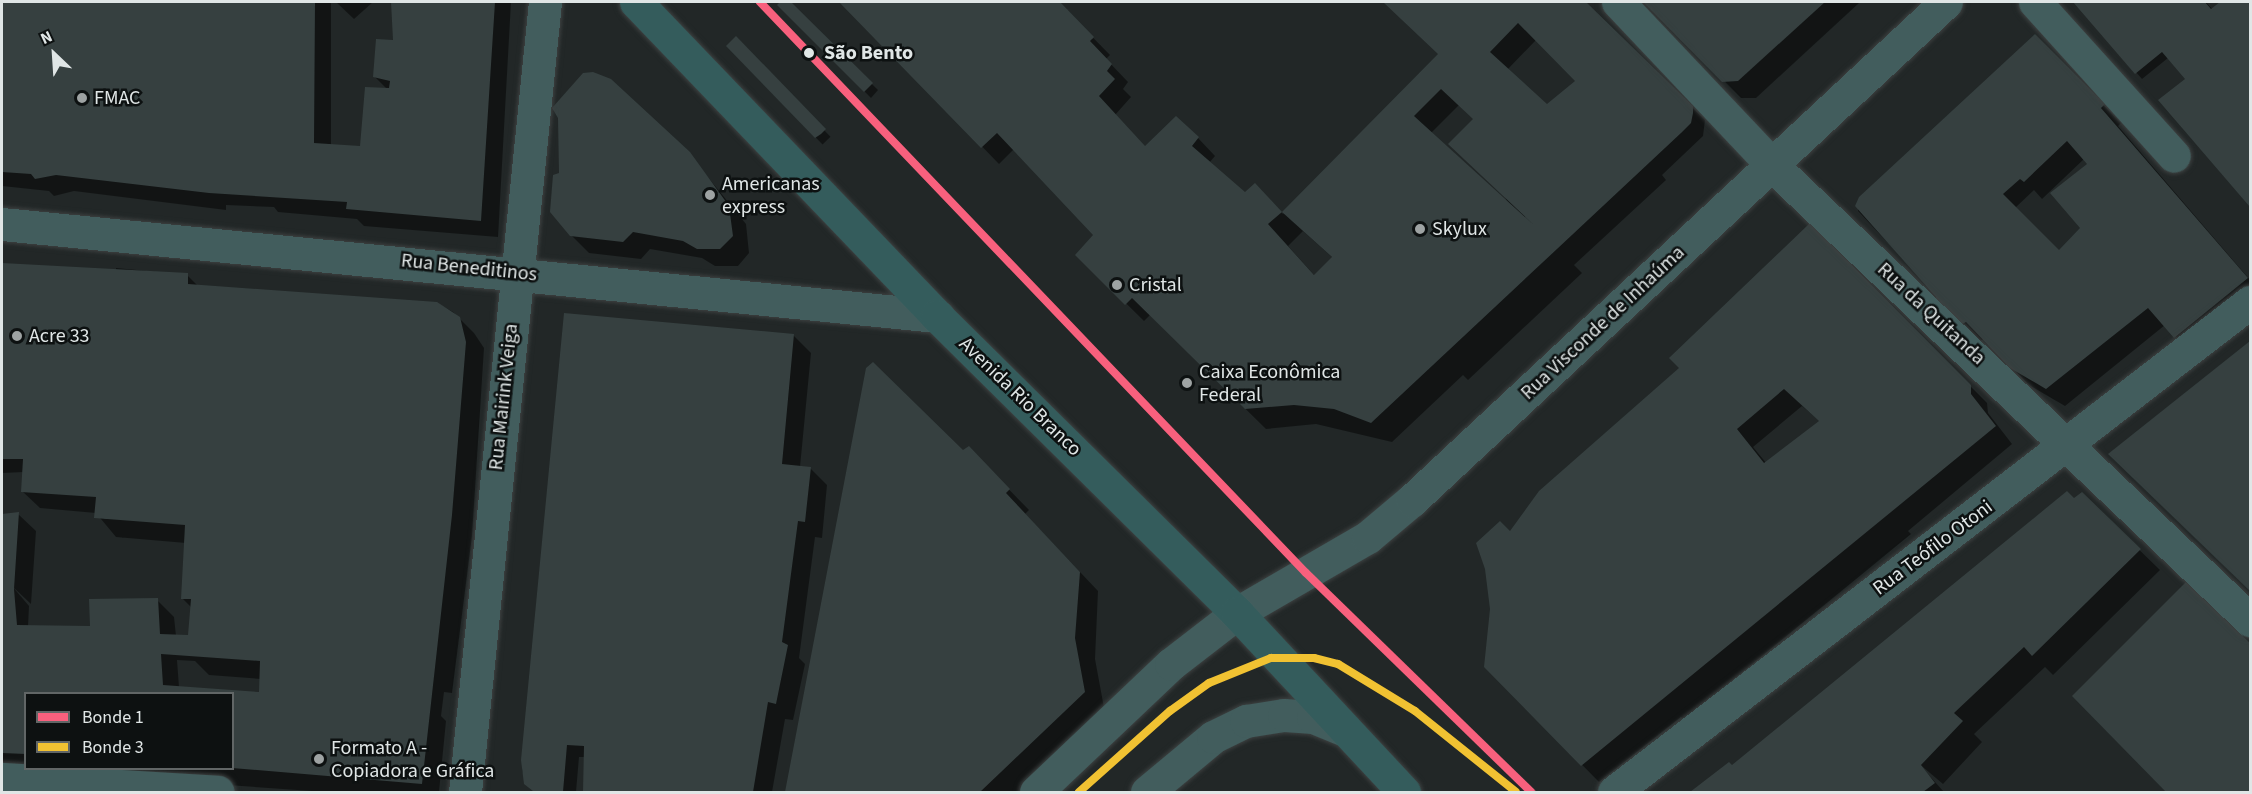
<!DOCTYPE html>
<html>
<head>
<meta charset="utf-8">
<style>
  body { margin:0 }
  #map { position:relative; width:2252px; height:794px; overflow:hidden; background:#222727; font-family:"Source Sans 3",sans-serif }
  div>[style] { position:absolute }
  .shadow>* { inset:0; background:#0007; transform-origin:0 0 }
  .building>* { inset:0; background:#364040 }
  .roads { filter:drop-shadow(0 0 2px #3d4141) drop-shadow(0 0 2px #3d4141) }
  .minor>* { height:33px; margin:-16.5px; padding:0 16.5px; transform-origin:16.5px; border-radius:16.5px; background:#425d5d }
  .major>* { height:33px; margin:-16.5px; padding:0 16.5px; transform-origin:16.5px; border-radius:16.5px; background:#345c5c }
  .tram-1>* { height:8px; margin:-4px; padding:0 4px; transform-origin:4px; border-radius:4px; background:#f8607d }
  .tram-2>* { height:8px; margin:-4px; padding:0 4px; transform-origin:4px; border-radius:4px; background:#f1c232 }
  .dots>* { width:16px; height:16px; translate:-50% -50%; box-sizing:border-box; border:3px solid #0d1111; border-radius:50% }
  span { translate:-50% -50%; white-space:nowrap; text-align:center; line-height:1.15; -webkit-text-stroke:5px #0d1111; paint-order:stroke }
  .stop-label { font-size:20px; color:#e0e6e6; font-weight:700 }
  .left { translate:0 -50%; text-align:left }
  .poi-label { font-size:20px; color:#e0e6e6 }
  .street-label { font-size:20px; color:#e0e6e6 }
  .frame { position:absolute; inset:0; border:3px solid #e0e6e6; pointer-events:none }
  .legend { position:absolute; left:24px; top:692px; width:210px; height:78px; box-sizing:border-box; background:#0d1111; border:2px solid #616666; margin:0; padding:8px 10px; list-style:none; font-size:18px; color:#e0e6e6 }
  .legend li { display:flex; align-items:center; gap:12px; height:30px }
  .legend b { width:30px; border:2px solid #616666 }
  .north { position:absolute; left:24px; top:24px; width:60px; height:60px; -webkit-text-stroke:4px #0d1111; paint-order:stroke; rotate:335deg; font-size:16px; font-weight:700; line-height:24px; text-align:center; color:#e0e6e6 }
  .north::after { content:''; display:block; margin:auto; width:21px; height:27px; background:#e0e6e6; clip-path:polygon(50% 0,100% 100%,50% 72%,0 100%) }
</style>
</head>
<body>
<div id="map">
  <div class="shadow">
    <div style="clip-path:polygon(2px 2px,331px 2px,331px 146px,364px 148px,388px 90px,375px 77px,394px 42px,393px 2px,511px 2px,498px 237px,364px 226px,357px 219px,278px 212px,274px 207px,226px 205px,226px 210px,74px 191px,54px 196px,49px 191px,2px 186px)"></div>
    <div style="clip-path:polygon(336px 2px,373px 2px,354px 19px)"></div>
    <div style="clip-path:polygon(783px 2px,788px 2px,878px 90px,871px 98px,779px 5px)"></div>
    <div style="clip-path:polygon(evenodd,842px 2px,1058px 2px,1110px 55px,1106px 59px,1128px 82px,1123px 89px,1131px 97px,1115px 115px,1146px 148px,1198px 138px,1215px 156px,1209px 163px,1245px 194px,1255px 186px,1283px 214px,1440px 54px,1385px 2px,1585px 2px,1705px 120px,1703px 136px,1662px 175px,1666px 180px,1574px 265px,1582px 273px,1468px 380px,1463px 375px,1392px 442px,1316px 424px,1266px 429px,1150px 315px,1144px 321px,1077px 255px,1095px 235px,1014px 149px,999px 164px,842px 2px,1536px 40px,1576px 81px,1547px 106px,1507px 70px,1536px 40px,842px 2px,1459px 105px,1474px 119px,1508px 204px,1431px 133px,1459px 105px,842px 2px,1303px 231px,1333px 258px,1315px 276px,1288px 246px,1303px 231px)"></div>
    <div style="clip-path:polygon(1646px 2px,1858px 2px,1859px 3px,1756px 98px,1741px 98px)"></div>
    <div style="clip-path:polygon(2075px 2px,2206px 2px,2212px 9px,2222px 2px,2250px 2px,2250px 205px,2160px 100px,2187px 79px,2168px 58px,2142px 79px)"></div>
    <div style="clip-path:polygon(evenodd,2035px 36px,2121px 123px,2118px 126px,2250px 280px,2250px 307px,2188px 349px,2165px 325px,2065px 406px,2029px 385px,1984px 339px,1969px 345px,1938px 296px,1858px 211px,1860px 198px,2035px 36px,2084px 159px,2098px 174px,2080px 230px,2059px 252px,2015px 208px,2034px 190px,2042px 199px,2084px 159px)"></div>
    <div style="left:736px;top:39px;width:136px;height:11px;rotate:46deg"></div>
    <div style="clip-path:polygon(689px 154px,746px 224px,749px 253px,738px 266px,715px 266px,702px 258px,650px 249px,641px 259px,589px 253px,571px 235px)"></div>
    <div style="clip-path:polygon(evenodd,1810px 225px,1987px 403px,1988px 413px,2012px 444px,1908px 531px,1911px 534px,1684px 720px,1681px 717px,1599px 782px,1485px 666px,1510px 533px,1681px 368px,1810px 225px,1802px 406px,1821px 422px,1767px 464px,1753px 447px,1802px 406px)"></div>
    <div style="clip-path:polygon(evenodd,2px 266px,116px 273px,116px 268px,187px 275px,198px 286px,437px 303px,453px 312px,474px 333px,484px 348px,472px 536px,452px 693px,444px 692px,441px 716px,446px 721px,439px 792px,326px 792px,114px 777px,61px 768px,232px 768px,232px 694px,26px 694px,26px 766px,2px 769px,2px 515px,18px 514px,36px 531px,31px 604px,12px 586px,29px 606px,28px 627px,91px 628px,157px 600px,174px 617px,176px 636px,190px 639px,192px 608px,182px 598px,186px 543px,116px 537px,96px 513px,40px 508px,22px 491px,24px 472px,2px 473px,2px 266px,177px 660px,195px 661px,209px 675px,261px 679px,260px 693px,179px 687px,177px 660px)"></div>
    <div style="clip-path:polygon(793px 335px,811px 353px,800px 467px,810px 468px,827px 485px,822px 538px,815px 537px,799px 658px,805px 664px,793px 720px,785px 719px,772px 792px,584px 792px,586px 757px,579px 757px,576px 792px,535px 792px,526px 783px,522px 770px,536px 627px)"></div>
    <div style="clip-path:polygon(2250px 343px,2250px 590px,2110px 454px)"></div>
    <div style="clip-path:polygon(867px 369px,963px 452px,989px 469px,1029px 510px,1025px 514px,1098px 591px,1095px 659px,1105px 713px,1021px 792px,787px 792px)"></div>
    <div style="clip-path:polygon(2082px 494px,2160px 570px,2053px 675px,2045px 667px,1974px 734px,1982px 742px,1943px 784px,1917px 762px,1944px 792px,1692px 792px,1729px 764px,1732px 767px)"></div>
    <div style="clip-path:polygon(2187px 584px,2250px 645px,2250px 792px,2168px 792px,2074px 696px)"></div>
  </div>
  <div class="building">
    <div style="clip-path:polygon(3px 2px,315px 2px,314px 143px,360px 146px,365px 87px,389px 88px,390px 81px,373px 77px,376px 39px,393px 40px,391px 2px,495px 2px,481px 221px,346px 209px,347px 202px,209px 193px,56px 175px,35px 179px,31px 174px,2px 172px)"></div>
    <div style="clip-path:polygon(780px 2px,791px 2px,873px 83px,864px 92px,777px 5px)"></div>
    <div style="clip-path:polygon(evenodd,839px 2px,1060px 2px,1094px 37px,1090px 41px,1112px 64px,1107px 71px,1115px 79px,1099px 96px,1145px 146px,1176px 116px,1199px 137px,1192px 146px,1245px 192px,1255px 183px,1282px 212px,1268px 224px,1314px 275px,1332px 257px,1282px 212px,1438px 54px,1383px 2px,1586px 2px,1693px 106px,1693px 113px,1691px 123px,1681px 133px,1371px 423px,1334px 409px,1294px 405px,1245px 409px,1132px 298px,1125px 305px,1075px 255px,1093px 235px,997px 133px,981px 148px,839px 2px,1518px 23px,1575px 81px,1547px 104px,1490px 52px,1518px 23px,839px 2px,1441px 89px,1473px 119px,1448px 144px,1536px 227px,1414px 116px,1441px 89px)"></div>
    <div style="clip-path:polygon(1643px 2px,1825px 2px,1738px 81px,1722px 82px)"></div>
    <div style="clip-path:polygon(2073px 2px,2205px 2px,2211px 9px,2220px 2px,2250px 2px,2250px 207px,2158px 100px,2185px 79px,2162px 52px,2135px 74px)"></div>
    <div style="clip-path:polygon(evenodd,2035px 34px,2105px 104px,2101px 108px,2248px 278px,2174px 338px,2148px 308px,2046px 389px,2010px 368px,1966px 322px,1953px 329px,1935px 306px,1936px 297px,1855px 206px,1859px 197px,2035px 34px,2067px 141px,2087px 164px,2050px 193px,2080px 228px,2059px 250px,2003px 194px,2020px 179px,2024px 182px,2067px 141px)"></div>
    <div style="clip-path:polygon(736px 36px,826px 129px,821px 134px,815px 138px,726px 46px)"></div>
    <div style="clip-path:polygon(593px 72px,611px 79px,690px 152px,729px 206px,733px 236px,720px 249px,697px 249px,683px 241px,633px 232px,623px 242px,570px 236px,550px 212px,553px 175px,559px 173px,558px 118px,552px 108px,583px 73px)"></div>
    <div style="clip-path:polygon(evenodd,1810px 223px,1971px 385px,1971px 394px,1996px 426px,1581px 766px,1484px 667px,1490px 609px,1485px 569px,1476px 543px,1500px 521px,1510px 531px,1539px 491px,1679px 368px,1669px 358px,1810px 223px,1784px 389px,1819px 421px,1764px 463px,1737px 429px,1784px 389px)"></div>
    <div style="clip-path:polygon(evenodd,2px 263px,188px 273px,188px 284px,437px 302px,460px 317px,466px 342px,452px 515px,422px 784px,232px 768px,232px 693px,26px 693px,26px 754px,2px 753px,2px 514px,19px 512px,14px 589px,17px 625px,90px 626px,89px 599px,158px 598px,160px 634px,188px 635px,191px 599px,181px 599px,185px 525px,94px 518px,96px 497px,21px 492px,23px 459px,2px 459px,2px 263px,161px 654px,260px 661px,259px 692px,163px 685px,161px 654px)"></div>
    <div style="clip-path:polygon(564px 313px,794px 334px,782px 464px,811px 467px,805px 522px,798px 521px,782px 642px,788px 645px,776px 704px,768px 702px,753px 792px,583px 792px,584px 746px,567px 745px,563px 792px,533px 791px,524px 784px,521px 760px)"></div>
    <div style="clip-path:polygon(2250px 341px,2250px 591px,2108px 454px)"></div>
    <div style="clip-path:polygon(873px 362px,963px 450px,969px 446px,1010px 489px,1006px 493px,1080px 572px,1075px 638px,1085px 692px,980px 792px,785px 792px,866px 368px)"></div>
    <div style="clip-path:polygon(2067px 491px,2074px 498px,2082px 492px,2141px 549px,2032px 656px,2024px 647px,1954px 713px,1963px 721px,1921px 765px,1935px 783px,1923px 792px,1690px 792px,1729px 762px,1732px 765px)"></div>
    <div style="clip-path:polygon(2186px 582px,2250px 643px,2250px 792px,2166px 792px,2072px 696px)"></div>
  </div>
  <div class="roads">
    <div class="minor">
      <div style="left:1618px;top:2px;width:226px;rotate:46.6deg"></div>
      <div style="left:1773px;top:166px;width:659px;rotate:43.58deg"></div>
      <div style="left:2035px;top:2px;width:207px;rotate:47.9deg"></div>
      <div style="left:2px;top:224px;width:940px;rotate:5.62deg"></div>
      <div style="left:2px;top:779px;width:216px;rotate:3.4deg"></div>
      <div style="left:465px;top:792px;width:794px;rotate:-84.22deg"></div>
      <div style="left:1036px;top:792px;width:186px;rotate:-43.5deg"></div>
      <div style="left:1171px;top:664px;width:83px;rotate:-37.7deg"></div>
      <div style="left:1237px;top:613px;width:151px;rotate:-30.1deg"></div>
      <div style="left:1368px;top:537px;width:57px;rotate:-40.1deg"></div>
      <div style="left:1412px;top:500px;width:730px;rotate:-43deg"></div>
      <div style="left:1147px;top:792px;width:86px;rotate:-39.8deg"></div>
      <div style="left:1213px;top:737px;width:37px;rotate:-26deg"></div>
      <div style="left:1246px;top:721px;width:38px;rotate:-9deg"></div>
      <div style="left:1284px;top:715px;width:29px;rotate:4deg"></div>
      <div style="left:1313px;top:717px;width:35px;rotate:22deg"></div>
      <div style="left:1614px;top:792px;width:803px;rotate:-37.61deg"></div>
    </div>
    <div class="major">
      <div style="left:636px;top:2px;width:435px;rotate:46.2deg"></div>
      <div style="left:937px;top:316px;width:422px;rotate:44.7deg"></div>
      <div style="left:1237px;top:613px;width:245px;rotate:47deg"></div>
    </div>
  </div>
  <div class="tram-1">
    <div style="left:760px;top:2px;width:790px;rotate:46.28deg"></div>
    <div style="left:1306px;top:573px;width:314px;rotate:44.2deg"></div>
  </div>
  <div class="tram-2">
    <div style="left:1079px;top:792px;width:122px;rotate:-41.7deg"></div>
    <div style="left:1170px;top:711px;width:48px;rotate:-35.7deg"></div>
    <div style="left:1209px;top:683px;width:67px;rotate:-22deg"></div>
    <div style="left:1271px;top:658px;width:43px"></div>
    <div style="left:1314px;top:658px;width:25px;rotate:14deg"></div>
    <div style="left:1338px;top:664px;width:90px;rotate:31.4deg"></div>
    <div style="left:1415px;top:711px;width:129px;rotate:38.7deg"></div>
  </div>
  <div class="dots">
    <div style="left:809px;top:53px;background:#e0e6e6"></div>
    <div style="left:82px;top:98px;background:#9ea3a3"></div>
    <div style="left:710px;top:195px;background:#9ea3a3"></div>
    <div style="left:1420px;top:229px;background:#9ea3a3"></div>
    <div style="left:1117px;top:285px;background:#9ea3a3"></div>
    <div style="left:17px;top:336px;background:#9ea3a3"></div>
    <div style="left:1187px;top:383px;background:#9ea3a3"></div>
    <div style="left:319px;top:759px;background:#9ea3a3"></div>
  </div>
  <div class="stop-label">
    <span class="left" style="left:824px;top:53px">São Bento</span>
  </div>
  <div class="poi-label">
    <span class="left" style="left:94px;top:98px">FMAC</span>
    <span class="left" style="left:722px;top:196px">Americanas<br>express</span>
    <span class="left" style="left:1432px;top:229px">Skylux</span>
    <span class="left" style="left:1129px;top:285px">Cristal</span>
    <span class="left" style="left:29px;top:336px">Acre 33</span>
    <span class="left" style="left:1199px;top:384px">Caixa Econômica<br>Federal</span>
    <span class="left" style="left:331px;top:760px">Formato A -<br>Copiadora e Gráfica</span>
  </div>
  <div class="street-label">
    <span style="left:469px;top:268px;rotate:6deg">Rua Beneditinos</span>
    <span style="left:1931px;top:314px;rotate:43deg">Rua da Quitanda</span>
    <span style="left:1603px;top:323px;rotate:-43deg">Rua Visconde de Inhaúma</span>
    <span style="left:504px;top:397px;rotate:-84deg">Rua Mairink Veiga</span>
    <span style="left:1020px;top:397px;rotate:44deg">Avenida Rio Branco</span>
    <span style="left:1933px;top:548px;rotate:-37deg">Rua Teófilo Otoni</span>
  </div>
  <div class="frame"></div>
  <ul class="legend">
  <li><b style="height:8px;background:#f8607d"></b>Bonde 1</li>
  <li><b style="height:8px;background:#f1c232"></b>Bonde 3</li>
  </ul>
  <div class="north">N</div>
</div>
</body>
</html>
